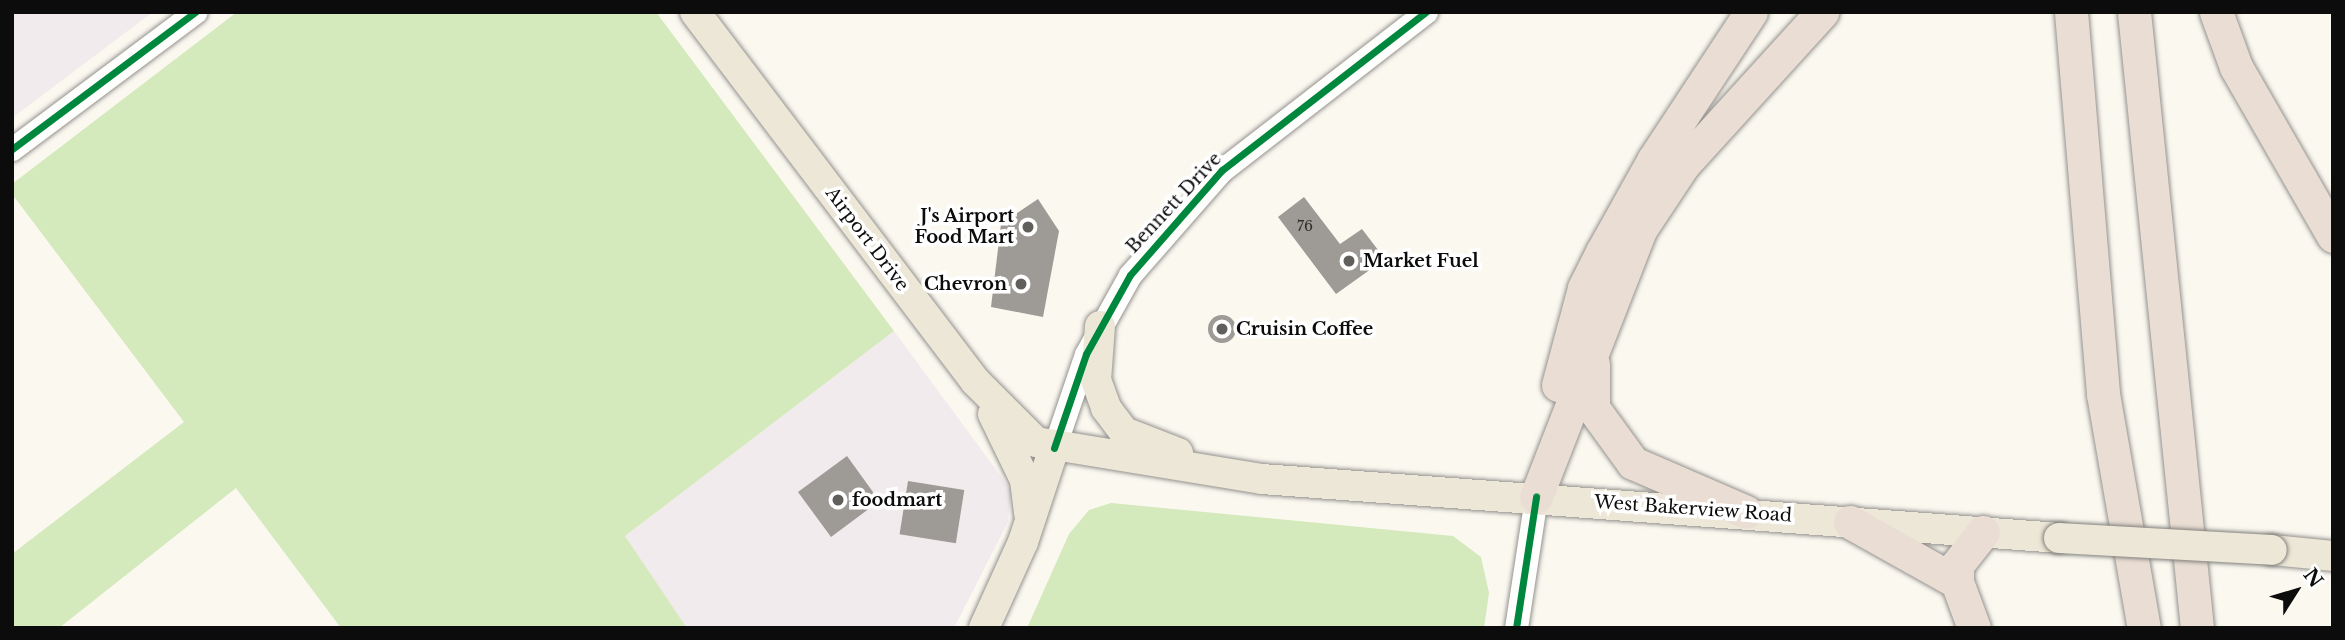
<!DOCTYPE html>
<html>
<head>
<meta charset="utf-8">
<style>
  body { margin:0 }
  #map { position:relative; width:2345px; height:640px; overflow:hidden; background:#fbf8f0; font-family:"Libre Baskerville",serif }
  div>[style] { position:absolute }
  .industrial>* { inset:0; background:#f2ebee }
  .forest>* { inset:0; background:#d4e9bc }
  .building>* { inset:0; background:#9e9a96; transform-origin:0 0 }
  .round { border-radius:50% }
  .roads { filter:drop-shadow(0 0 2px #94928f) drop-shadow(0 0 2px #94928f) }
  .minor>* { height:23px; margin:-11.5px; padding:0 11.5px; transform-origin:11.5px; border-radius:11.5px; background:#fefefd }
  .major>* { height:30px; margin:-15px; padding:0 15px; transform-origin:15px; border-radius:15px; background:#ede7d7 }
  .highway>* { height:33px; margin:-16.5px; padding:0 16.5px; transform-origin:16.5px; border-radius:16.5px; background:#eaded4 }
  .bridges { filter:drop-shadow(0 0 2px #81807c) drop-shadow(0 0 2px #81807c) }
  .major-bridge>* { height:30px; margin:-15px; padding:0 15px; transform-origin:15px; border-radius:15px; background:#ede7d7 }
  .cycleway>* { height:7px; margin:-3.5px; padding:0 3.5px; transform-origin:3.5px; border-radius:3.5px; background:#00873e }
  .dots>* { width:19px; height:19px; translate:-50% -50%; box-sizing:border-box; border:4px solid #fff; border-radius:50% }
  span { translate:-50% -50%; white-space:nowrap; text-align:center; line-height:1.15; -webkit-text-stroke:7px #fff; paint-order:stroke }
  .number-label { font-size:14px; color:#30302e }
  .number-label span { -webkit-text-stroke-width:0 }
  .street-label { font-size:18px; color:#0c0c0c }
  .poi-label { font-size:18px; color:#0c0c0c; font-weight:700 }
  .right { translate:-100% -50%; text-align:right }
  .left { translate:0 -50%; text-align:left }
  .frame { position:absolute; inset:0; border:14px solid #0c0c0c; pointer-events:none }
  .north { position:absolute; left:2261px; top:556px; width:70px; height:70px; -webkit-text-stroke:5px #fff; paint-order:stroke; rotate:53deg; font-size:19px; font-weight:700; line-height:28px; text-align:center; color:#0c0c0c }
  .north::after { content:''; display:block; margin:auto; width:24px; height:32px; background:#0c0c0c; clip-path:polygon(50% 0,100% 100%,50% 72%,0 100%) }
</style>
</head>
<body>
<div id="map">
  <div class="industrial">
    <div style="clip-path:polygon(12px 12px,153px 12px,12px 118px)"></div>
    <div style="clip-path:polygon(894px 331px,1011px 490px,1008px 522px,954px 628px,687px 628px,625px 536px)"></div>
  </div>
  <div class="forest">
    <div style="clip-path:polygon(237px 12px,656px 12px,894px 331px,625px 536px,687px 628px,341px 628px,236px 488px,59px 628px,12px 628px,12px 554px,184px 422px,12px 194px,12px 184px)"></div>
    <div style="clip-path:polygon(1111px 503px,1453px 536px,1481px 557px,1489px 593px,1484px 628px,1027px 628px,1069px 534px,1089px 510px)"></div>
  </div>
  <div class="building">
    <div style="clip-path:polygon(1304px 197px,1340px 244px,1362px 229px,1385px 259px,1336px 294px,1278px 217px)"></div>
    <div style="clip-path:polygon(1038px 199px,1059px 231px,1043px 317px,991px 307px,1001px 224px)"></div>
    <div class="round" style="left:1208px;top:315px;width:28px;height:28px"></div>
    <div style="clip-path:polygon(847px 456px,873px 492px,870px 508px,831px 537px,798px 492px)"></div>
    <div style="left:908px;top:481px;width:57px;height:54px;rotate:9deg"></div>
  </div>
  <div class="roads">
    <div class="minor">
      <div style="left:12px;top:149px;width:229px;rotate:-36.8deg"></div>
      <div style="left:1054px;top:448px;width:99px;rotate:-71.2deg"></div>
      <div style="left:1086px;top:354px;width:90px;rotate:-60.9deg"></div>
      <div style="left:1130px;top:275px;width:140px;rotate:-48.8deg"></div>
      <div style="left:1222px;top:170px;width:258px;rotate:-37.8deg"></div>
      <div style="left:1516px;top:628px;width:133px;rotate:-81.3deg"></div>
    </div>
    <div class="major">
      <div style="left:695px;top:12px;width:463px;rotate:52.8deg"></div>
      <div style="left:975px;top:381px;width:86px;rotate:45deg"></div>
      <div style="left:1036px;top:442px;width:229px;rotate:9.3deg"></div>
      <div style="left:1262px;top:479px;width:799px;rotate:4.23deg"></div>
      <div style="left:1100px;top:326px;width:54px;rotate:94.2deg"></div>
      <div style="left:1096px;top:380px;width:30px;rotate:70deg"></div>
      <div style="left:1106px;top:408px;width:30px;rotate:53deg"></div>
      <div style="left:1124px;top:432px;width:58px;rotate:21.3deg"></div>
      <div style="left:993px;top:414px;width:73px;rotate:64.1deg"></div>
      <div style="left:1025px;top:480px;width:34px;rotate:83deg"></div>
      <div style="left:2272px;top:550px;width:61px;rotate:5.6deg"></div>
      <div style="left:984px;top:628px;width:94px;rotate:-65.6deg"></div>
      <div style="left:1023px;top:542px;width:99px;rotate:-71.7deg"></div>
    </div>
    <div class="highway">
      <div style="left:2071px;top:12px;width:383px;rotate:85.2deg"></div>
      <div style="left:2103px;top:394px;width:238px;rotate:80.1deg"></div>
      <div style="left:2134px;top:12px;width:619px;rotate:84.16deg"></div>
      <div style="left:2216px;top:12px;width:59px;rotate:70deg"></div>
      <div style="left:2236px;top:67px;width:195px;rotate:60.1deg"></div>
      <div style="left:1593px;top:364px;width:44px;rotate:90deg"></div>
      <div style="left:1593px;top:408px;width:68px;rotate:54deg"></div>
      <div style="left:1633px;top:463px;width:123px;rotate:23.4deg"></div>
      <div style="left:1558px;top:385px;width:100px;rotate:-75deg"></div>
      <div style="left:1584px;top:288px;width:40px;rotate:-63.4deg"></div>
      <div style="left:1602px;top:252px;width:107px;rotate:-60.8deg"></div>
      <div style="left:1654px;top:159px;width:176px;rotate:-56.6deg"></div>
      <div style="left:1536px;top:497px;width:287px;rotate:-68.7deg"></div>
      <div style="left:1640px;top:230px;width:78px;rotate:-56.5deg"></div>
      <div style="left:1683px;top:165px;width:207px;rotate:-47.7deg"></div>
      <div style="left:1850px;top:522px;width:123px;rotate:29.3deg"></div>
      <div style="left:1974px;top:628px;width:49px;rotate:-110.3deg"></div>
      <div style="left:1957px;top:582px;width:17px;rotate:-90deg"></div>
      <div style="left:1957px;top:565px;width:42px;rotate:-51.8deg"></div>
    </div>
  </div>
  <div class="bridges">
    <div class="major-bridge">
      <div style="left:2059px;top:538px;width:213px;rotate:3.2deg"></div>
    </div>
  </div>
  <div class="cycleway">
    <div style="left:12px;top:149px;width:229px;rotate:-36.8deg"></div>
    <div style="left:1054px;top:448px;width:99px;rotate:-71.2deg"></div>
    <div style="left:1086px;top:354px;width:90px;rotate:-60.9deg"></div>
    <div style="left:1130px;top:275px;width:140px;rotate:-48.8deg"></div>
    <div style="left:1222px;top:170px;width:258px;rotate:-37.8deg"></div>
    <div style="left:1516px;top:628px;width:133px;rotate:-81.3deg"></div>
  </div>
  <div class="dots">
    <div style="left:1028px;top:227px;background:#605f5c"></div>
    <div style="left:1349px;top:261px;background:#605f5c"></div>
    <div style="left:1021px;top:284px;background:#605f5c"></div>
    <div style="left:1222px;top:329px;background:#605f5c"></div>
    <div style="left:838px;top:500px;background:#605f5c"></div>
  </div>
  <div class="number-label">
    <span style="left:1305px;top:226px">76</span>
  </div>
  <div class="street-label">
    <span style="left:1174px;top:203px;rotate:-47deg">Bennett Drive</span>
    <span style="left:867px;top:239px;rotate:53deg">Airport Drive</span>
    <span style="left:1693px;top:509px;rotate:4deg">West Bakerview Road</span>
  </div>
  <div class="poi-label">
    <span class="right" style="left:1014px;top:227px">J's Airport<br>Food Mart</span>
    <span class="left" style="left:1363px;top:261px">Market Fuel</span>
    <span class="right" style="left:1007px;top:284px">Chevron</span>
    <span class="left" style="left:1236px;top:329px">Cruisin Coffee</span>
    <span class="left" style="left:852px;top:500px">foodmart</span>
  </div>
  <div class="frame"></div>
  <div class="north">N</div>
</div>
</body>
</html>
